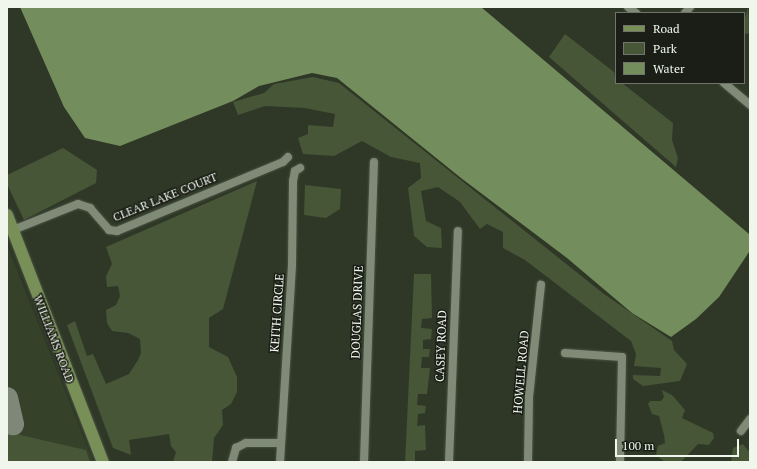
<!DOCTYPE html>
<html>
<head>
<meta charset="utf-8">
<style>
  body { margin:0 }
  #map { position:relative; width:757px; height:469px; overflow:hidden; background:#2f3827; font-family:"PT Serif",serif }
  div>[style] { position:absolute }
  .built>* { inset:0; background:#354129 }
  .green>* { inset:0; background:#465637 }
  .water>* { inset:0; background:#748d5c }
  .taxiway>* { height:22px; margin:-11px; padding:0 11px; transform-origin:11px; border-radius:11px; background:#7f8778 }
  .roads { filter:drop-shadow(0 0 1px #4b5344) drop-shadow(0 0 1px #4b5344) }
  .street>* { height:8px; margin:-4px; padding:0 4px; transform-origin:4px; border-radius:4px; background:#808b77 }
  .secondary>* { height:12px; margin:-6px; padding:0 6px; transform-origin:6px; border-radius:6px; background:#789058 }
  span { translate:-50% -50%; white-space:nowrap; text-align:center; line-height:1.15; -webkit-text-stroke:3px #1a1e16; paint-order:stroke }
  .street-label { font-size:12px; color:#f0f6eb }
  .frame { position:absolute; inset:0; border:8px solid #f0f6eb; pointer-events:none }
  .legend { position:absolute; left:615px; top:12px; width:130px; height:72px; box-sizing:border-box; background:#1a1e16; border:1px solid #70746b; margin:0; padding:5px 7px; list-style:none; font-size:12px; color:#f0f6eb }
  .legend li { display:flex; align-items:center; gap:8px; height:20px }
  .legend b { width:20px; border:1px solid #70746b }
  .scale { position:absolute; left:615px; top:439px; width:124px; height:18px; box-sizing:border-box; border:2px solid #f0f6eb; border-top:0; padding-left:5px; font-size:12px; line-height:14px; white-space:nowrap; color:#f0f6eb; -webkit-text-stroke:3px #1a1e16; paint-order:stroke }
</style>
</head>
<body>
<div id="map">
  <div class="built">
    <div style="clip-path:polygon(7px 245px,89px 451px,94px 462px,7px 462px)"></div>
  </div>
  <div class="green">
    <div style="clip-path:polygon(748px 7px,750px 33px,745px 34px,744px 22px)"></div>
    <div style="clip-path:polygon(565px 34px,614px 72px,616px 83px,622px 83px,673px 123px,672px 140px,678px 158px,676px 167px,549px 57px)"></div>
    <div style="clip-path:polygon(313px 77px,339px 83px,604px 294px,672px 341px,674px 350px,687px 364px,680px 381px,643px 386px,633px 379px,633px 375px,660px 376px,661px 368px,634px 366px,636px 354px,631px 341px,525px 260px,503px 248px,503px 232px,487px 224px,480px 229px,460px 202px,438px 187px,421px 191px,426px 221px,441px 228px,442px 248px,427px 247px,414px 236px,408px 188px,421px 178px,420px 163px,391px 157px,362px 141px,334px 156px,303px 154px,298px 138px,308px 134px,308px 125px,333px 127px,335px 114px,305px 108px,265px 106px,238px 115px,233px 102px,264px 93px,274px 84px)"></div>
    <div style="clip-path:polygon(63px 148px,97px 170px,96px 183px,24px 220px,7px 184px,7px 175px)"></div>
    <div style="clip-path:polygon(257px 181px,223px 309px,209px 318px,209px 347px,228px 357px,237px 377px,237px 392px,231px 404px,222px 410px,223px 425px,214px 438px,212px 462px,173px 462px,176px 452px,171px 446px,169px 434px,129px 440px,131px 455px,113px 448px,67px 325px,75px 321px,87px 356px,93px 354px,106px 384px,129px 374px,138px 360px,141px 353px,140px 339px,128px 333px,112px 331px,107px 323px,106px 310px,116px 305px,120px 296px,118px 286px,107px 287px,106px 276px,112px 264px,106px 247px)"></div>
    <div style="clip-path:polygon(305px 185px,341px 189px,340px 209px,326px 218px,304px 215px)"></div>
    <div style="clip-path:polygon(414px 274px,431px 274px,432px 318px,422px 319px,421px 328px,432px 329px,431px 339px,423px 340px,423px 349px,430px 349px,429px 357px,422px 357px,421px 368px,430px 368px,427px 394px,418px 394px,417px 405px,426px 406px,425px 413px,418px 414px,417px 426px,425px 425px,426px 450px,415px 451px,415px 461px,427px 462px,405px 462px)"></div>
    <div style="clip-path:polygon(662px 390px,672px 395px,680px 404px,685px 410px,682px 418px,713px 433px,714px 438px,709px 445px,698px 444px,681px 462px,665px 462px,656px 455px,658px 446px,665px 443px,664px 435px,659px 416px,652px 414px,648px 404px,650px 401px,661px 401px,664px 397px)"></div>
    <div style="clip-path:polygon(7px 432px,86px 450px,90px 462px,7px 462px)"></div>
    <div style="clip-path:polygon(743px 444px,750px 453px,750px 461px,731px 462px,733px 448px)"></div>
  </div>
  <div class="water">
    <div style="clip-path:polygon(20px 7px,481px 7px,749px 234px,749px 252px,719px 297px,696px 319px,671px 337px,632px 313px,567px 258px,461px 178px,337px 78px,312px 73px,259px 86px,233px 101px,120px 146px,85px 138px,64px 107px)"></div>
  </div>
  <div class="taxiway">
    <div style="left:7px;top:398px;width:27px;rotate:77deg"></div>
  </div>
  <div class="roads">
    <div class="street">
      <div style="left:628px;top:7px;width:10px;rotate:37deg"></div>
      <div style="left:685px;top:13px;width:8px;rotate:-50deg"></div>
      <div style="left:724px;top:83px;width:34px;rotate:40deg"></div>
      <div style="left:13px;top:230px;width:70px;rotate:-21.8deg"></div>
      <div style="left:78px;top:204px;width:13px;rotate:18deg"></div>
      <div style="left:90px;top:208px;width:29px;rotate:49deg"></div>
      <div style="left:109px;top:230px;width:8px;rotate:7deg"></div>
      <div style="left:117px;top:231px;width:180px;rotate:-22.6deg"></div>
      <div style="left:283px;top:162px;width:7px;rotate:-45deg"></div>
      <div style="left:565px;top:353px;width:57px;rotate:4deg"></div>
      <div style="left:622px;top:357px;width:105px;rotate:91.1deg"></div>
      <div style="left:741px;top:431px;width:15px;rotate:-53deg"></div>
      <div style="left:232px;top:462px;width:15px;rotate:-74deg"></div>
      <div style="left:236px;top:448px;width:11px;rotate:-27deg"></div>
      <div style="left:246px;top:443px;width:34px"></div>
      <div style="left:280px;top:462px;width:197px;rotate:-86.5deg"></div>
      <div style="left:292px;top:265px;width:84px;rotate:-89.3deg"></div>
      <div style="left:293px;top:181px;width:10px;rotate:-79deg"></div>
      <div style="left:295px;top:171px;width:6px;rotate:-31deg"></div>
      <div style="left:364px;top:462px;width:300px;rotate:-88.1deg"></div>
      <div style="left:449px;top:462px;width:231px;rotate:-87.8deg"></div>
      <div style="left:528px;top:462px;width:65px;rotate:-89.1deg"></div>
      <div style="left:529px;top:397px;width:113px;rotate:-83.9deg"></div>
    </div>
    <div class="secondary">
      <div style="left:7px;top:215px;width:265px;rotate:68.8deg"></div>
    </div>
  </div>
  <div class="street-label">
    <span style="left:165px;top:197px;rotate:-22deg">CLEAR LAKE COURT</span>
    <span style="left:357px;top:312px;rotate:-88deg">DOUGLAS DRIVE</span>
    <span style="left:277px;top:313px;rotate:-86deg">KEITH CIRCLE</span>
    <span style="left:54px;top:339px;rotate:69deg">WILLIAMS ROAD</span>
    <span style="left:441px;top:346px;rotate:-88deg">CASEY ROAD</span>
    <span style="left:521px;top:372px;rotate:-85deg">HOWELL ROAD</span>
  </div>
  <div class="frame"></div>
  <ul class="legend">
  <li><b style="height:5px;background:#789058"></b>Road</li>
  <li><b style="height:11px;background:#465637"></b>Park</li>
  <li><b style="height:11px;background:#748d5c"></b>Water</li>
  </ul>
  <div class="scale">100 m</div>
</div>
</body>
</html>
